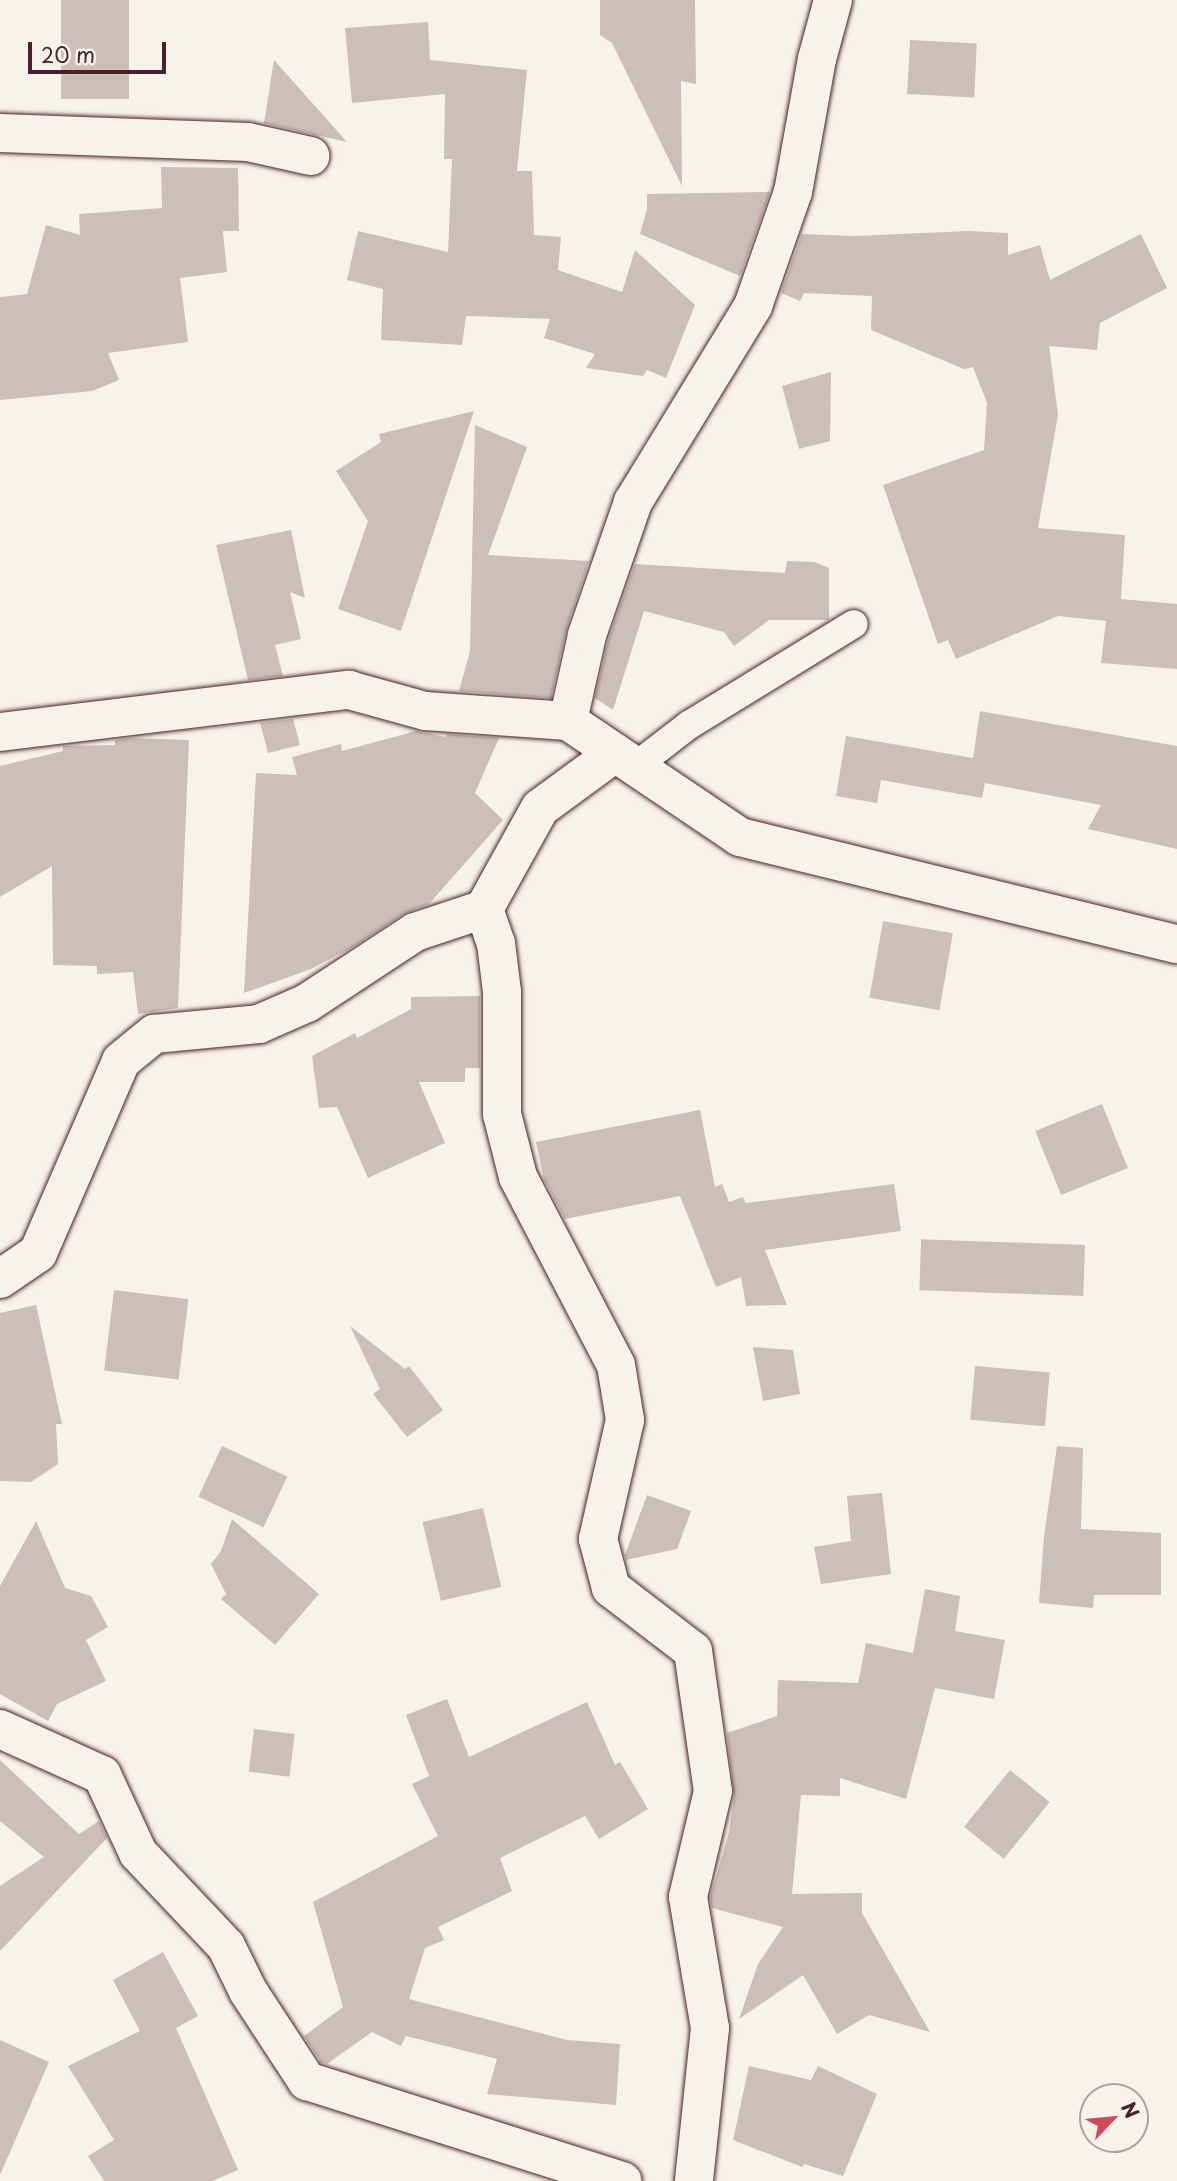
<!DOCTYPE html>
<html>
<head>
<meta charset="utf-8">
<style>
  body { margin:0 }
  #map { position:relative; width:1177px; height:2181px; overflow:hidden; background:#f7f3e8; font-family:"Playpen Sans",sans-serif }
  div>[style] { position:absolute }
  .building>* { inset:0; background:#ccbfb9; transform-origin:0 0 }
  .roads { filter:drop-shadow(0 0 2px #4a1f2b) drop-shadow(0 0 2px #4a1f2b) }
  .service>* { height:28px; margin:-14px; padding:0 14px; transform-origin:14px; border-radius:14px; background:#f7f3e8 }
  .minor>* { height:38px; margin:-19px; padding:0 19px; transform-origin:19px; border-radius:19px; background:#f7f3e8 }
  span { translate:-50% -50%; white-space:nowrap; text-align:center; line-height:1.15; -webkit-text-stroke:5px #f7f3e8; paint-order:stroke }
  .north { position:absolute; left:1079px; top:2083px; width:70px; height:70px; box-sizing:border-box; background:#f7f3e8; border:2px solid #b29e9c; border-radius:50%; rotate:64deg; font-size:19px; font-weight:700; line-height:28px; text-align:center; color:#4a1f2b }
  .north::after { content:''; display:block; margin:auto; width:24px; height:32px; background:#d1495b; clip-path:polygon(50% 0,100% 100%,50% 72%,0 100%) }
  .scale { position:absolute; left:28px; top:42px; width:138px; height:32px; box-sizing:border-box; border:4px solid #4a1f2b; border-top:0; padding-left:9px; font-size:21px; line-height:24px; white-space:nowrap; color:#4a1f2b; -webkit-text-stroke:5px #f7f3e8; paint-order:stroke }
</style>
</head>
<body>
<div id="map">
  <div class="building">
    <div style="left:61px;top:0;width:68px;height:99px"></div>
    <div style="clip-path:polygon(600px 0,695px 0,696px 84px,681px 81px,682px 186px,612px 43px,600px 35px)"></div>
    <div style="clip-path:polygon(428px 22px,430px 60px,527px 70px,517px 171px,532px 171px,534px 235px,561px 237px,558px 270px,622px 292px,635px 250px,695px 305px,666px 378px,647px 370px,643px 376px,586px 368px,595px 354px,544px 338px,550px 319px,466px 316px,462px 345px,381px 340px,383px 289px,347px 280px,358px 231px,448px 252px,452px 159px,444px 159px,445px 94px,352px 103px,345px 28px)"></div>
    <div style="left:910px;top:40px;width:67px;height:54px;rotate:3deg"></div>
    <div style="clip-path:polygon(274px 60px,347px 142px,264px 123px)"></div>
    <div style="clip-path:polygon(161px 167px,238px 168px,239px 231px,223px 231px,227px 272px,180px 278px,188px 342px,108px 353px,119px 380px,92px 391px,0 400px,0 297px,27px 294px,46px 225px,80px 235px,79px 214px,162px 208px)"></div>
    <div style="clip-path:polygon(770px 192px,740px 276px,640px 234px,647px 209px,647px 194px)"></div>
    <div style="clip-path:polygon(969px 231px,1008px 233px,1008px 255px,1040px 245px,1050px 280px,1141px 234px,1167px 288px,1100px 323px,1097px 350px,1049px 346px,1058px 415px,1038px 528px,1125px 535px,1121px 599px,1177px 604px,1177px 669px,1101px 663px,1106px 621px,1058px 616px,956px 659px,948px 640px,938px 644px,883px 485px,984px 450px,987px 403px,973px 367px,964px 369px,871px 330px,872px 296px,804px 293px,800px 301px,781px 293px,802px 234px,854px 236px)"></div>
    <div style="clip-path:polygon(831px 372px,830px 441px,799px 449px,782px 386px)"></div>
    <div style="clip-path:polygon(474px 411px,401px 631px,338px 609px,368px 521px,336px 471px,381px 442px,379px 434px)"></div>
    <div style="clip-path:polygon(475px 425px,527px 447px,488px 555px,589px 561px,566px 630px,551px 698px,459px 691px,470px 651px)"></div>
    <div style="clip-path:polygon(291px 530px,305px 598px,290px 592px,301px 639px,275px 645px,283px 676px,248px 680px,216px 545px)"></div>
    <div style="clip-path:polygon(787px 561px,814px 562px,829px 568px,829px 620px,769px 620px,734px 646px,724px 632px,644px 611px,613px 710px,595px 698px,608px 641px,635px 564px,785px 573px)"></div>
    <div style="clip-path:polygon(980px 711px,1177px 746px,1177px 849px,1088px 829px,1101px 805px,985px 783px,982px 798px,881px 780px,877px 803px,836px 796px,846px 736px,973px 758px)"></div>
    <div style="clip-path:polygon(293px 719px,300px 745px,268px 753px,260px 723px)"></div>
    <div style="clip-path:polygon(416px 731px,446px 737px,447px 734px,499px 738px,475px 793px,503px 820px,429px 904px,403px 914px,353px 947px,311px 969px,244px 993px,256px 773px,297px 775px,292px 757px,341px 744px,342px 751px)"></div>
    <div style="clip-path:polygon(132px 738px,189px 740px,178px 1008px,138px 1014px,133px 972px,97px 974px,97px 966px,53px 965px,52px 866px,0 897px,0 766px,63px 751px,63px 746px,115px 745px,115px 740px)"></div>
    <div style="left:883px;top:921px;width:71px;height:78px;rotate:10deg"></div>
    <div style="clip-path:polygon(480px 996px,480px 1068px,465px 1068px,465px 1082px,419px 1082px,445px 1143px,368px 1178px,337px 1107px,319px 1108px,312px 1056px,355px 1033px,357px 1038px,411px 1009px,411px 997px)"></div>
    <div style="left:1102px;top:1104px;width:69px;height:72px;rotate:68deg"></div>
    <div style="clip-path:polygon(700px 1110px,715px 1187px,722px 1184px,729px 1202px,743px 1197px,746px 1203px,894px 1184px,901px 1231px,765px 1250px,787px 1305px,746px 1306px,741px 1277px,716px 1287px,680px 1196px,565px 1219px,544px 1179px,536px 1142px)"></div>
    <div style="left:1085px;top:1245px;width:51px;height:164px;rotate:92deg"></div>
    <div style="left:114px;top:1290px;width:75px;height:81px;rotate:7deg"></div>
    <div style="clip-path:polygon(36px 1305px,62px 1424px,56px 1424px,58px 1464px,31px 1482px,0 1481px,0 1313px)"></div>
    <div style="clip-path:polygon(350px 1326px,405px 1369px,409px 1366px,443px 1410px,407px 1437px,373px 1394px,380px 1389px)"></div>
    <div style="clip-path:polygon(753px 1347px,793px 1350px,800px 1394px,763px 1401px)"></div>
    <div style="left:975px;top:1366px;width:75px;height:54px;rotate:5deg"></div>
    <div style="left:222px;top:1446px;width:72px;height:56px;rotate:25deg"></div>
    <div style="clip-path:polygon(1057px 1446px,1083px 1448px,1081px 1529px,1161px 1533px,1161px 1595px,1094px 1595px,1093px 1608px,1039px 1603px,1044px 1536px)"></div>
    <div style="clip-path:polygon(882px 1493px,891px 1574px,821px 1584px,814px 1547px,851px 1541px,847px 1496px)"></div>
    <div style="clip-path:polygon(647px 1495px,691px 1511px,677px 1549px,626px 1560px,625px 1555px)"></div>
    <div style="left:483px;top:1508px;width:81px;height:62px;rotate:77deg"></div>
    <div style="clip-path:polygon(232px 1519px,319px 1594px,275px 1645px,221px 1599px,226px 1594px,211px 1564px,221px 1551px)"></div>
    <div style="clip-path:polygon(36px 1521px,65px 1588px,91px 1596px,108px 1627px,86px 1640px,106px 1681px,57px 1704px,48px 1721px,0 1694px,0 1586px)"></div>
    <div style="clip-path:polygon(925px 1589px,960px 1596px,955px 1631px,1005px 1640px,994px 1699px,935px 1688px,906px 1799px,840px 1778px,840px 1796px,801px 1795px,792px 1894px,862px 1893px,862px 1913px,930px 2032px,869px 2015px,837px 2034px,803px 1975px,739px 2019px,758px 1964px,783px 1927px,712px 1908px,710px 1898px,729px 1832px,734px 1796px,727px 1733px,777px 1716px,778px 1680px,858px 1683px,866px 1643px,913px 1653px)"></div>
    <div style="clip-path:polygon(447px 1699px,469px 1757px,587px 1702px,615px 1765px,620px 1762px,648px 1809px,599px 1839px,585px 1816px,500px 1858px,512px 1891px,438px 1927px,444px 1940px,425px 1948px,409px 1999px,567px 2040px,620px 2044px,616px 2105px,487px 2094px,497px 2059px,406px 2036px,401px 2046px,372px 2032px,327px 2064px,321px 2062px,304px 2036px,343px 2007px,313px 1902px,438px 1836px,412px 1784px,429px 1776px,406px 1715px)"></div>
    <div style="left:254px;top:1729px;width:41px;height:43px;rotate:7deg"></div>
    <div style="clip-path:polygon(0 1760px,79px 1834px,99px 1821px,107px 1838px,0 1951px,0 1886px,44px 1857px,0 1821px)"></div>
    <div style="left:1010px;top:1770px;width:51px;height:73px;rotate:39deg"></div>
    <div style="clip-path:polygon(163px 1952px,198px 2016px,176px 2028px,238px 2170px,212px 2181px,104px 2181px,88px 2156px,114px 2140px,68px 2066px,140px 2031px,113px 1980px)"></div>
    <div style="clip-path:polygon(0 2040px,49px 2062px,0 2175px)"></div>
    <div style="clip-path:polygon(749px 2066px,811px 2080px,818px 2066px,877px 2094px,843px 2176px,804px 2164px,802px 2167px,733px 2140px)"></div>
  </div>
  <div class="roads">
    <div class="service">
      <div style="left:637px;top:765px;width:66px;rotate:-37.6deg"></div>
      <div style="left:689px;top:725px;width:193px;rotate:-31.5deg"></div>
    </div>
    <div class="minor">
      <div style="left:0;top:133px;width:248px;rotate:2.1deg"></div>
      <div style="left:248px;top:142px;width:64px;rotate:12.7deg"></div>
      <div style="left:568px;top:721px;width:88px;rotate:-77.5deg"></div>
      <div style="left:587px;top:635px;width:141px;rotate:-70.9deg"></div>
      <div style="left:633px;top:502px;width:230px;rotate:-58.5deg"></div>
      <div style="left:753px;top:306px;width:121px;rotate:-70.7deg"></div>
      <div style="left:793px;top:192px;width:135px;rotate:-79.8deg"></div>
      <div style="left:817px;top:59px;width:61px;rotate:-74.8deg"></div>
      <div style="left:0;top:732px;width:352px;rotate:-6.9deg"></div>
      <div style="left:349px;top:690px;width:79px;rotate:15.4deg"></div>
      <div style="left:425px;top:711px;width:143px;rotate:4deg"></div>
      <div style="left:568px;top:721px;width:207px;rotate:34deg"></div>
      <div style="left:740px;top:837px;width:450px;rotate:13.8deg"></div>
      <div style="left:615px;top:753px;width:93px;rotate:143.7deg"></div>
      <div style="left:540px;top:808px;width:115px;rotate:119deg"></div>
      <div style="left:484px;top:909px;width:36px;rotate:71deg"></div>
      <div style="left:496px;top:943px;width:49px;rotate:83deg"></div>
      <div style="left:502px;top:992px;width:122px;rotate:90deg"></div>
      <div style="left:502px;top:1114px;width:65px;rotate:75.7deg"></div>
      <div style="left:518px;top:1177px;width:212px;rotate:62.5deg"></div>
      <div style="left:616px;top:1365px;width:56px;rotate:80.7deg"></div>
      <div style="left:625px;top:1420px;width:122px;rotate:102.8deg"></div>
      <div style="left:598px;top:1539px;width:51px;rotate:75.1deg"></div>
      <div style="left:611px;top:1588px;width:103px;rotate:37.5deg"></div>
      <div style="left:693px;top:1651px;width:141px;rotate:81.9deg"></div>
      <div style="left:713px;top:1791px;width:109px;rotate:103.3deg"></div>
      <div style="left:688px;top:1897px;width:133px;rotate:80.5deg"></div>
      <div style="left:710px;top:2028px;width:154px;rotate:96deg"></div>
      <div style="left:0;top:1279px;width:46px;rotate:-34.4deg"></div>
      <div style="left:38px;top:1253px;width:209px;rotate:-66.6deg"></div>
      <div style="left:121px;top:1061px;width:43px;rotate:-39.3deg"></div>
      <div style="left:154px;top:1034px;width:105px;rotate:-5.4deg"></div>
      <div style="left:259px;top:1024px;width:52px;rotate:-23.6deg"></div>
      <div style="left:307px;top:1003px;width:129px;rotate:-33.3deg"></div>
      <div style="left:415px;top:932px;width:73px;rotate:-18.4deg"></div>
      <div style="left:0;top:1729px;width:112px;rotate:24.3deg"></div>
      <div style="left:102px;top:1775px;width:86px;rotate:65.2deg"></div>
      <div style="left:138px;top:1853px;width:128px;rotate:46.6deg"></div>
      <div style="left:226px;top:1946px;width:50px;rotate:63.9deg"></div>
      <div style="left:248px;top:1991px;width:108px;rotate:56.8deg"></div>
      <div style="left:307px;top:2081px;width:331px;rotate:17.6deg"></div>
    </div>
  </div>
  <div class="north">N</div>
  <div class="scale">20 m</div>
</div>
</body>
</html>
